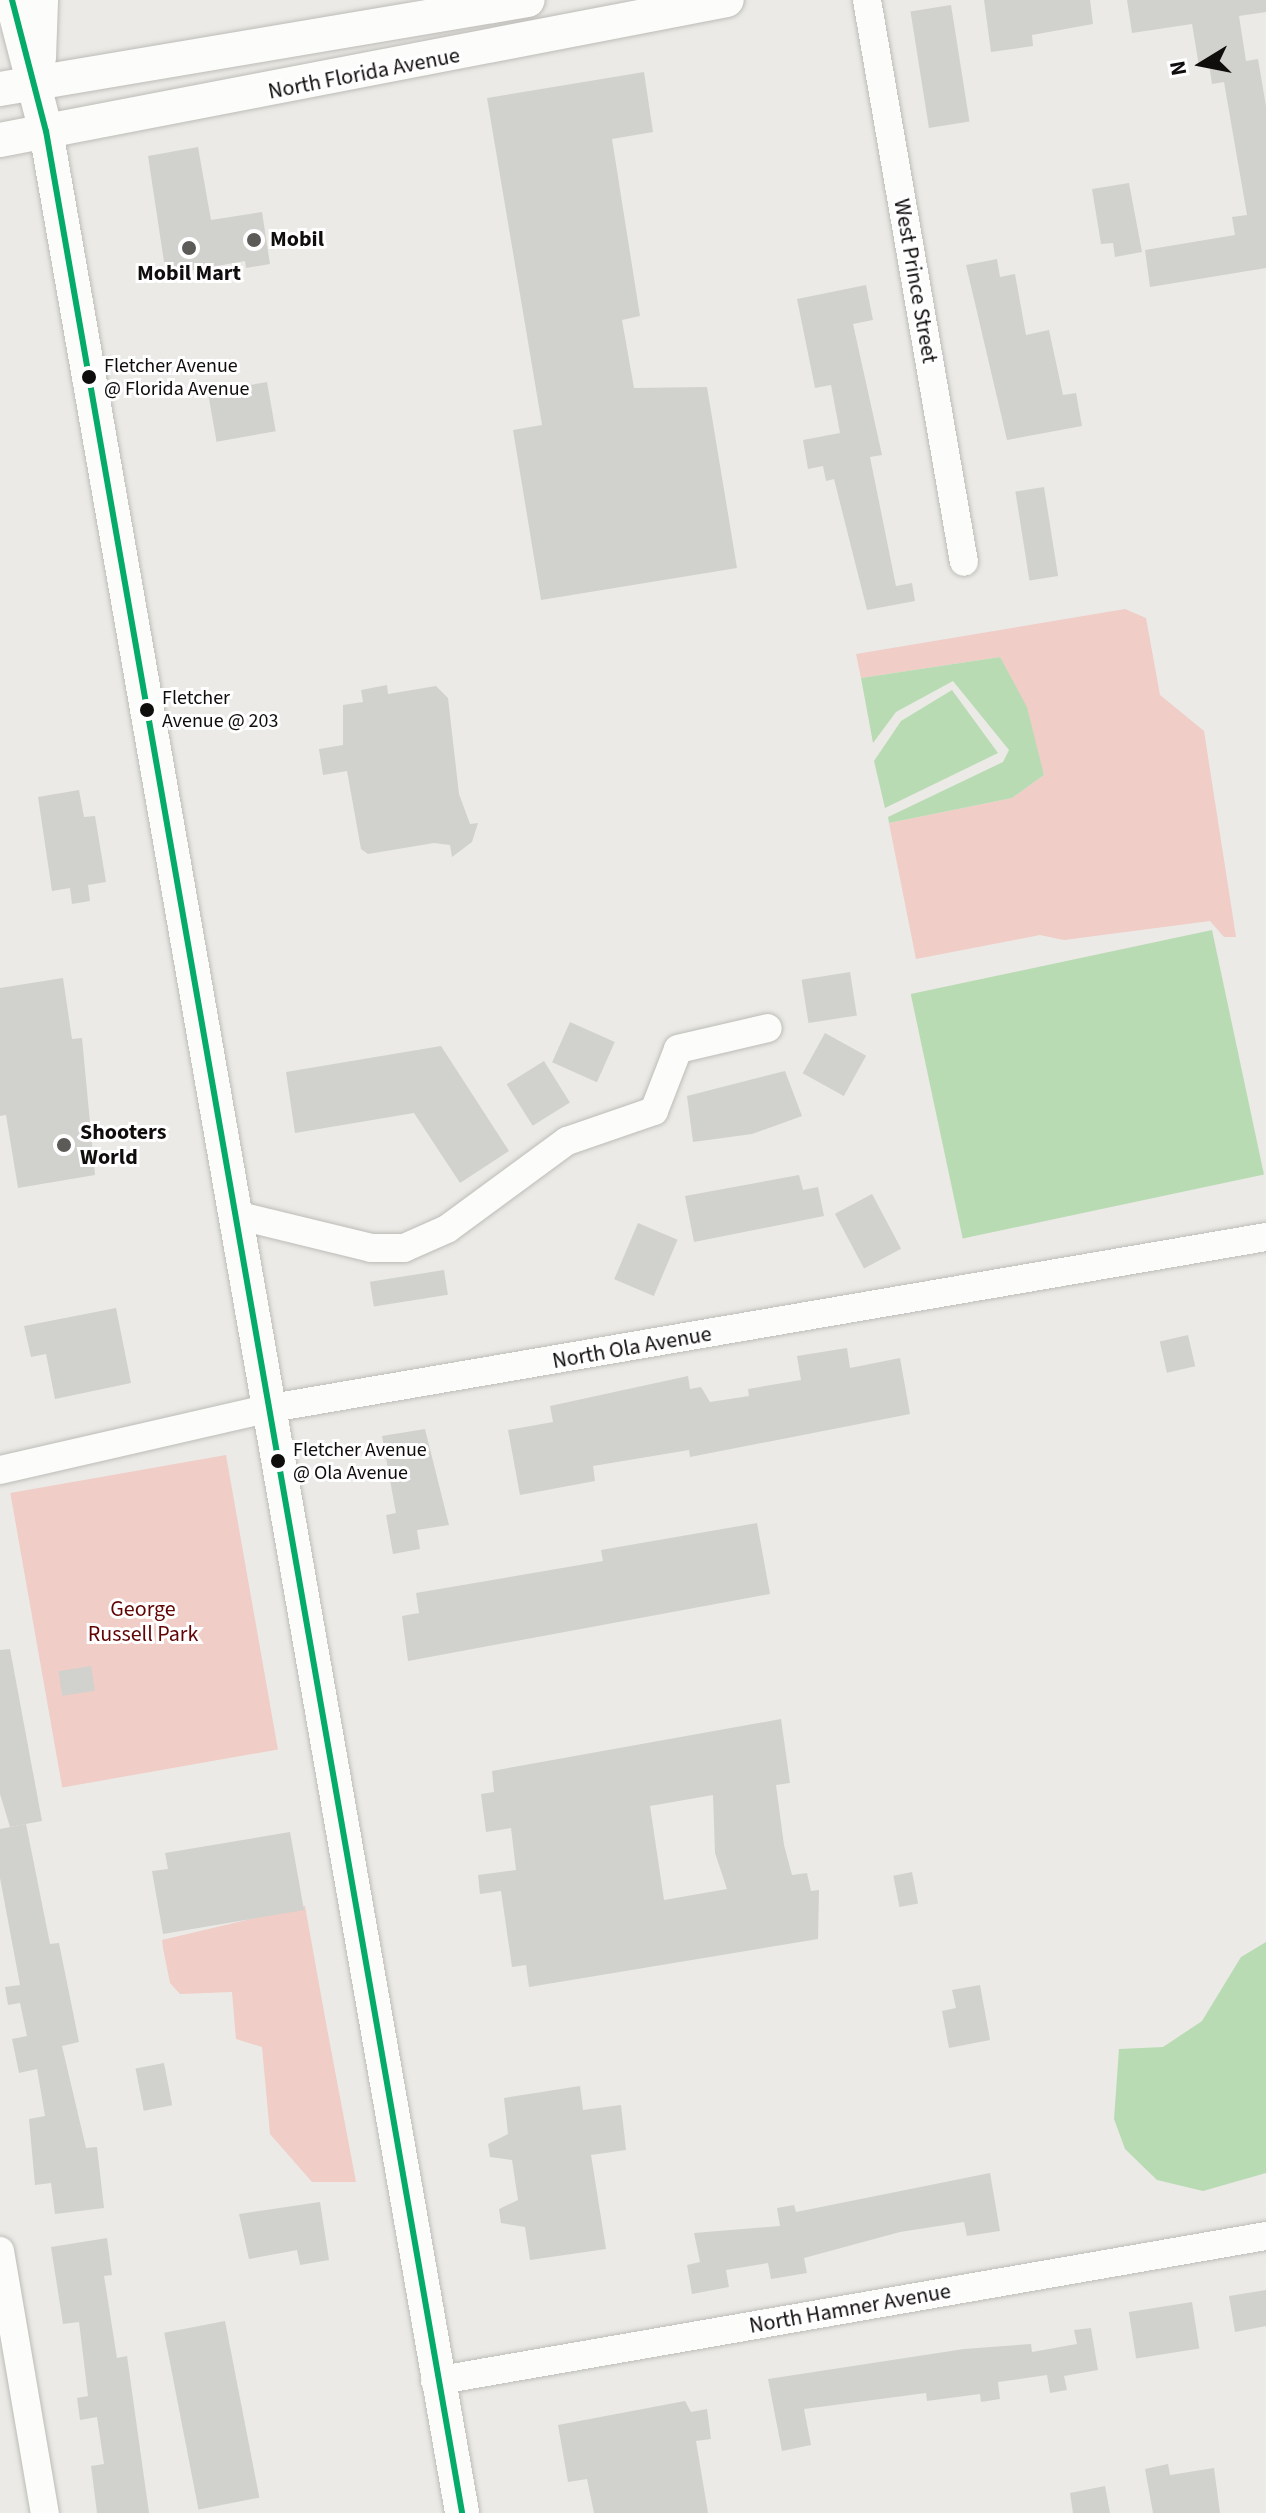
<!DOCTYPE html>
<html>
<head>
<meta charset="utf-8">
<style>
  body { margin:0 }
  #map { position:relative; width:1266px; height:2513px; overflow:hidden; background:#ebeae6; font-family:"Source Sans 3",sans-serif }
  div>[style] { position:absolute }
  .green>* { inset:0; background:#f0cdc6; transform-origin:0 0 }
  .water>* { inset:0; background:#b9dbb3; transform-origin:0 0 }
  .building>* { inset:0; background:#d1d1ce; transform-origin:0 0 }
  .roads { filter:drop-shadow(0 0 2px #bdbcb8) drop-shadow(0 0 2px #bdbcb8) }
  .minor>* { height:28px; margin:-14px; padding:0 14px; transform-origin:14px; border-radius:14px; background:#fcfcfb }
  .major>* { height:34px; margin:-17px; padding:0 17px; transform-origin:17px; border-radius:17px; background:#fcfcfb }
  .bus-1>* { height:6px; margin:-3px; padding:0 3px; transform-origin:3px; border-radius:3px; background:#05ab68 }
  .dots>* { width:22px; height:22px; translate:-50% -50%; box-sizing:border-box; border:4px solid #fff; border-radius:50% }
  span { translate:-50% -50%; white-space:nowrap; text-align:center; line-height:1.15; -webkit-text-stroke:6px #fff; paint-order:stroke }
  .bus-label { font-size:20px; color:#0f0e0c }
  .left { translate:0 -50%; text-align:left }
  .street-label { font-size:22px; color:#0f0e0c }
  .poi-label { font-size:22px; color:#0f0e0c; font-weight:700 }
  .park-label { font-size:22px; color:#600504 }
  .north { position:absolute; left:1162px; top:24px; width:80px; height:80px; -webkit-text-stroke:6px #fff; paint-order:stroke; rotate:260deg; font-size:22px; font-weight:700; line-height:32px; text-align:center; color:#0f0e0c }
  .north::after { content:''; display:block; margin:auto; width:28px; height:36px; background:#0f0e0c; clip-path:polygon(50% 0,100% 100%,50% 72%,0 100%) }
</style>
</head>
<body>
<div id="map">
  <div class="green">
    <div style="clip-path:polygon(1125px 609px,1146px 618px,1160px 695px,1204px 731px,1236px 937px,1224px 937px,1210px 921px,1064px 940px,1040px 935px,916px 959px,889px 823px,1012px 798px,1044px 775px,1000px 657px,861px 678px,856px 654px)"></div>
    <div style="left:226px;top:1455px;width:299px;height:219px;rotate:80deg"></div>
    <div style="clip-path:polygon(305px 1906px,326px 2023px,356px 2182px,312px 2182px,270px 2134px,262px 2047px,236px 2039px,232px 1992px,180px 1994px,170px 1983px,163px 1948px,162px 1940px)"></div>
  </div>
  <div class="water">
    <div style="clip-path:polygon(1000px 657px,1027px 707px,1044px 775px,1012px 798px,889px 823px,888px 817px,1003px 762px,1009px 750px,953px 681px,896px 712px,873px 743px,861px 678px)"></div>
    <div style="clip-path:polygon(952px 690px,998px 753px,885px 808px,874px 761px,901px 721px)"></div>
    <div style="left:1212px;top:930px;width:250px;height:308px;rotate:78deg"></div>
    <div style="clip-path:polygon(1266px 1942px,1266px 2173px,1203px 2191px,1157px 2180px,1125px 2149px,1114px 2119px,1119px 2049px,1163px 2047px,1202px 2021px,1241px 1957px)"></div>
  </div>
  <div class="building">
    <div style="clip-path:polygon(984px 0,1090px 0,1093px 24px,1032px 35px,1033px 46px,991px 52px)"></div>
    <div style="clip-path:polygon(1127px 0,1266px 0,1266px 12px,1239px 16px,1246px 61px,1258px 59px,1266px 106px,1266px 268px,1150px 287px,1145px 250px,1235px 235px,1232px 217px,1247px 215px,1224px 82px,1212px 84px,1209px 64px,1199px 66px,1192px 24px,1132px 33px)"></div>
    <div style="left:951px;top:5px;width:118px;height:41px;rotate:81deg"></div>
    <div style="clip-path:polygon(644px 72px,653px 132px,612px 139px,640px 316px,622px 320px,634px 388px,707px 387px,737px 568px,541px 600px,513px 430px,542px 425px,487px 98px)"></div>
    <div style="clip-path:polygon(198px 147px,211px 220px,262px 212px,270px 264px,246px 268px,245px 261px,166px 275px,148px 156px)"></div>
    <div style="clip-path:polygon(1129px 183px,1142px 252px,1115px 257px,1113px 243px,1101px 244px,1092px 189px)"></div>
    <div style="clip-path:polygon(997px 259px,1000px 277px,1015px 274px,1026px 335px,1049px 330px,1063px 395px,1076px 393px,1082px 426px,1007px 440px,966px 265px)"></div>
    <div style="clip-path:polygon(866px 285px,873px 320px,853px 324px,882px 455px,870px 457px,896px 586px,912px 583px,915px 601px,867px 610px,834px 479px,826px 481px,823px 466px,808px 469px,803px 440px,840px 433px,831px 385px,815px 388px,797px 299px)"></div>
    <div style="left:267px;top:382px;width:50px;height:60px;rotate:80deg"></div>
    <div style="left:1044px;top:487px;width:90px;height:29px;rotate:81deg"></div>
    <div style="clip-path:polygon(387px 685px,388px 694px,436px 686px,448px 698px,459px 794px,470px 824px,478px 823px,472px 842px,452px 857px,450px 845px,434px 843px,368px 854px,361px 849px,347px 771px,323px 775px,319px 749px,343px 745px,343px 705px,363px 702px,361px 690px)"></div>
    <div style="clip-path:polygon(79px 790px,84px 817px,95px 816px,106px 882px,88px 885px,90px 901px,72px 904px,70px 888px,52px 891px,38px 797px)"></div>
    <div style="left:850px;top:972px;width:44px;height:49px;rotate:81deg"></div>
    <div style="clip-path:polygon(63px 978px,72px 1039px,82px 1038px,95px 1175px,18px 1188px,6px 1115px,0 1116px,0 988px)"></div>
    <div style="left:570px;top:1022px;width:49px;height:44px;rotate:24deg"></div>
    <div style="left:825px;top:1033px;width:47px;height:46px;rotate:29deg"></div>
    <div style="clip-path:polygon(441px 1046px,509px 1151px,460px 1183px,414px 1113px,295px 1133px,286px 1072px)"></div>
    <div style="left:544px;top:1061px;width:49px;height:44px;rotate:58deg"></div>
    <div style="clip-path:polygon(785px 1071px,802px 1116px,752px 1134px,693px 1142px,687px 1096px)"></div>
    <div style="clip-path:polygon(799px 1175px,803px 1190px,818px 1187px,824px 1216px,694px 1242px,685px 1196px)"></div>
    <div style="left:872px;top:1194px;width:62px;height:42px;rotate:62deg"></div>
    <div style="left:638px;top:1223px;width:43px;height:61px;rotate:23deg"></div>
    <div style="left:444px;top:1270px;width:25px;height:75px;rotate:81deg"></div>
    <div style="clip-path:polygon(116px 1308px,131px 1383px,55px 1399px,46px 1354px,31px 1357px,24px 1326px)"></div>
    <div style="left:1188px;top:1335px;width:32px;height:29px;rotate:77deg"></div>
    <div style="clip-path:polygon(847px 1348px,850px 1368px,900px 1358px,910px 1414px,690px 1457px,689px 1450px,593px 1466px,595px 1481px,520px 1495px,508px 1430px,553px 1422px,550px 1406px,688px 1376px,690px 1389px,701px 1387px,710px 1402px,749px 1396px,748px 1389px,801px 1380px,797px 1356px)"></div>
    <div style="clip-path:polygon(425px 1429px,449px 1525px,417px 1530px,420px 1549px,393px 1554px,386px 1515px,396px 1513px,382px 1436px)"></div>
    <div style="clip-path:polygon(757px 1523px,770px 1594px,408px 1661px,402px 1616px,419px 1613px,416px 1593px,603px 1561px,601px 1550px)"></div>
    <div style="clip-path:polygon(10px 1649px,42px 1821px,10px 1827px,0 1794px,0 1650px)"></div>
    <div style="left:91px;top:1666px;width:25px;height:33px;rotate:81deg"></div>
    <div style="clip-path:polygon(evenodd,781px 1719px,790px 1783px,776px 1785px,784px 1845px,792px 1875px,807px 1873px,811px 1891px,819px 1890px,818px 1939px,529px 1987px,526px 1965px,512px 1967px,501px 1891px,480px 1894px,478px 1875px,516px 1870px,511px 1828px,486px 1832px,481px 1794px,494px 1792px,492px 1771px,781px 1719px,713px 1795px,715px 1853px,727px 1889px,664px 1900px,650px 1806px,713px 1795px)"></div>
    <div style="clip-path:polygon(26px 1824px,50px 1944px,59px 1943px,79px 2042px,62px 2046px,86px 2148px,97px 2147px,104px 2208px,55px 2214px,51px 2183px,35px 2185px,29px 2119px,45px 2116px,37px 2069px,19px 2073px,12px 2039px,27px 2036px,20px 2003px,8px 2005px,5px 1987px,20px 1985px,0 1878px,0 1829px)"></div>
    <div style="clip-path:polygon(290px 1832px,304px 1910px,163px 1934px,152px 1871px,168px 1869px,165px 1853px)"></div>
    <div style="left:912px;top:1872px;width:32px;height:19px;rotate:79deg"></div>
    <div style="clip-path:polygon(980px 1985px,990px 2040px,949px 2048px,942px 2011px,956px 2008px,952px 1990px)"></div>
    <div style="left:164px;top:2063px;width:43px;height:29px;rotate:79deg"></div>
    <div style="clip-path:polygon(580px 2086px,583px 2110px,621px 2105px,626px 2150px,591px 2155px,606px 2249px,530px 2260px,525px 2227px,501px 2223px,499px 2209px,518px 2200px,512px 2160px,490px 2157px,488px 2144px,508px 2134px,504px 2098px)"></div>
    <div style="clip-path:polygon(990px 2173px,1000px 2231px,967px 2236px,964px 2222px,900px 2232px,804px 2258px,807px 2273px,771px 2279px,768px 2263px,726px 2270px,729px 2287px,692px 2294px,687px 2265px,700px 2262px,694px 2233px,780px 2226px,777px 2208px,794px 2205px,796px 2212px)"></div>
    <div style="clip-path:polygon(320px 2202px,329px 2260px,300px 2265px,297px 2250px,249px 2259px,239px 2214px)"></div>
    <div style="clip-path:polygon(107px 2238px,112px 2275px,104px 2276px,117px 2358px,127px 2356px,149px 2513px,97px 2513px,91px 2466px,104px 2464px,97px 2417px,80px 2420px,77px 2398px,88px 2396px,79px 2322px,63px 2324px,51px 2247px)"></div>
    <div style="clip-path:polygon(1266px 2290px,1266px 2326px,1235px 2332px,1229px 2296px)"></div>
    <div style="left:1192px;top:2302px;width:47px;height:64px;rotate:81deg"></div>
    <div style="left:225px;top:2321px;width:180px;height:62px;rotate:79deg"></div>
    <div style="clip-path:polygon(1091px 2328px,1098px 2370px,1064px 2376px,1067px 2390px,1050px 2393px,1047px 2375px,998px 2382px,1000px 2399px,981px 2402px,980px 2394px,927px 2401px,926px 2393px,804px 2409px,811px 2445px,782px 2451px,768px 2379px,964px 2349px,1031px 2344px,1032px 2352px,1077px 2344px,1074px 2330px)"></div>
    <div style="clip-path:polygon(685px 2401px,691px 2412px,707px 2409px,711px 2439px,696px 2441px,708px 2513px,594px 2513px,587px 2479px,568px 2482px,558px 2425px)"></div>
    <div style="clip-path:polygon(1168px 2464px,1170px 2475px,1214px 2468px,1220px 2513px,1153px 2513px,1145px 2469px)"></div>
    <div style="clip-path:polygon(1105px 2486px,1110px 2513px,1073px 2513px,1070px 2493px)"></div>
  </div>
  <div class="roads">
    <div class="minor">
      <div style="left:867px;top:0;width:570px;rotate:80.21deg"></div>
      <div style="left:236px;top:1215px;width:139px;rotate:13.7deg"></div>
      <div style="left:371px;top:1248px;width:33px"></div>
      <div style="left:404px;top:1248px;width:47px;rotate:-23.8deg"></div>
      <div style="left:447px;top:1229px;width:149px;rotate:-36.3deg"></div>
      <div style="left:567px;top:1141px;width:92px;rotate:-19deg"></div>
      <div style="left:654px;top:1111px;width:66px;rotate:-68.8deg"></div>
      <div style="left:678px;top:1049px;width:92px;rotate:-13.1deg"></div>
      <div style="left:0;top:1470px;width:273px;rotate:-12.9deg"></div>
      <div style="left:266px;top:1409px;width:1015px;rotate:-9.76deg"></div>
      <div style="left:0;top:2251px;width:266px;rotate:80.3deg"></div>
      <div style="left:435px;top:2381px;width:844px;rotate:-9.9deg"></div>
    </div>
    <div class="major">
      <div style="left:12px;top:0;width:135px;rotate:75.5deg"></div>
      <div style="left:46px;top:131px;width:2418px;rotate:80.09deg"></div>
      <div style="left:39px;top:58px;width:58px;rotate:-88deg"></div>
      <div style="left:0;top:89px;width:535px;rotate:-9.57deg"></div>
      <div style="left:0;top:140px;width:740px;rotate:-10.9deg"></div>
    </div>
  </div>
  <div class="bus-1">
    <div style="left:12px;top:0;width:135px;rotate:75.5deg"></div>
    <div style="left:46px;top:131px;width:2418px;rotate:80.09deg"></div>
  </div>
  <div class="dots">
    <div style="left:254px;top:240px;background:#5c5b58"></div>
    <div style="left:189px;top:248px;background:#5c5b58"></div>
    <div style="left:89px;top:377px;background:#0f0e0c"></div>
    <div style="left:147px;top:710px;background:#0f0e0c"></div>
    <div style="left:64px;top:1145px;background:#5c5b58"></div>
    <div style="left:278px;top:1461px;background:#0f0e0c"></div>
  </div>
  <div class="bus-label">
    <span class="left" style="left:104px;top:378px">Fletcher Avenue<br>@ Florida Avenue</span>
    <span class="left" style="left:162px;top:710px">Fletcher<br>Avenue @ 203</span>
    <span class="left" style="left:293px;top:1462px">Fletcher Avenue<br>@ Ola Avenue</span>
  </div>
  <div class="street-label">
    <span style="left:364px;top:74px;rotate:-11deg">North Florida Avenue</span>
    <span style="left:915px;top:281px;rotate:80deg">West Prince Street</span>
    <span style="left:632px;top:1348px;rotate:-10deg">North Ola Avenue</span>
    <span style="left:850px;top:2309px;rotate:-10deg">North Hamner Avenue</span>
  </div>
  <div class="poi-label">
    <span class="left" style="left:270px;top:240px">Mobil</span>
    <span style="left:189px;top:274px">Mobil Mart</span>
    <span class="left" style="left:80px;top:1145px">Shooters<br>World</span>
  </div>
  <div class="park-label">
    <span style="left:143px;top:1622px">George<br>Russell Park</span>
  </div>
  <div class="north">N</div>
</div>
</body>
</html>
